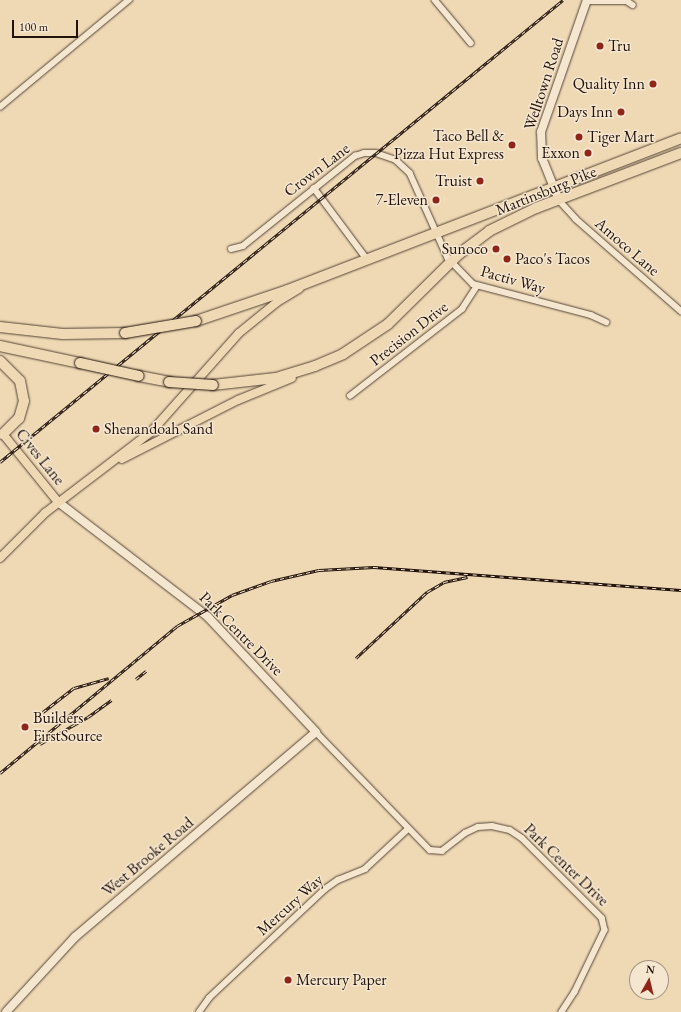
<!DOCTYPE html>
<html>
<head>
<meta charset="utf-8">
<style>
  body { margin:0 }
  #map { position:relative; width:681px; height:1012px; overflow:hidden; background:#efd9b5; font-family:"EB Garamond",serif }
  div>[style] { position:absolute }
  .roads { filter:drop-shadow(0 0 1px #554436) drop-shadow(0 0 1px #554436) }
  .street>* { height:5.5px; margin:-2.75px; padding:0 2.75px; transform-origin:2.75px; border-radius:2.75px; background:#f5e6cf }
  .secondary>* { height:8px; margin:-4px; padding:0 4px; transform-origin:4px; border-radius:4px; background:#f5e6cf }
  .primary>* { height:8px; margin:-4px; padding:0 4px; transform-origin:4px; border-radius:4px; background:#efd9b5 }
  .highway>* { height:10px; margin:-5px; padding:0 5px; transform-origin:5px; border-radius:5px; background:#efd9b5 }
  .rail>* { height:3px; margin-top:-1.5px; transform-origin:0; background:repeating-linear-gradient(90deg,#f5e6cf 0 4.5px,#22120b 0 9px); box-sizing:border-box; border-block:1px solid #22120b }
  .bridges { filter:drop-shadow(0 0 1px #22120b) drop-shadow(0 0 1px #22120b) }
  .highway-bridge>* { height:10px; margin:-5px; padding:0 5px; transform-origin:5px; border-radius:5px; background:#efd9b5 }
  .dots>* { width:11px; height:11px; translate:-50% -50%; box-sizing:border-box; border:2px solid #f5e6cf; border-radius:50% }
  span { translate:-50% -50%; white-space:nowrap; text-align:center; line-height:1.15; -webkit-text-stroke:3px #f5e6cf; paint-order:stroke }
  .poi-label { font-size:16px; color:#22120b }
  .left { translate:0 -50%; text-align:left }
  .right { translate:-100% -50%; text-align:right }
  .street-label { font-size:16px; color:#22120b }
  .north { position:absolute; left:629px; top:960px; width:40px; height:40px; box-sizing:border-box; background:#f5e6cf; border:1px solid #a19181; border-radius:50%; rotate:8deg; font-size:11px; font-weight:700; line-height:16px; text-align:center; color:#22120b }
  .north::after { content:''; display:block; margin:auto; width:14px; height:18px; background:#8f2418; clip-path:polygon(50% 0,100% 100%,50% 72%,0 100%) }
  .scale { position:absolute; left:12px; top:20px; width:66px; height:18px; box-sizing:border-box; border:2px solid #22120b; border-top:0; padding-left:5px; font-size:12px; line-height:14px; white-space:nowrap; color:#22120b; -webkit-text-stroke:3px #f5e6cf; paint-order:stroke }
</style>
</head>
<body>
<div id="map">
  <div class="roads">
    <div class="street">
      <div style="left:435px;top:0;width:56px;rotate:50.1deg"></div>
      <div style="left:587px;top:1px;width:40px"></div>
      <div style="left:627px;top:1px;width:7px;rotate:34deg"></div>
      <div style="left:0;top:107px;width:168px;rotate:-39.7deg"></div>
      <div style="left:314px;top:188px;width:89px;rotate:53.3deg"></div>
      <div style="left:559px;top:200px;width:25px;rotate:48deg"></div>
      <div style="left:576px;top:219px;width:140px;rotate:41.2deg"></div>
      <div style="left:231px;top:249px;width:12px;rotate:-14deg"></div>
      <div style="left:243px;top:246px;width:144px;rotate:-38.8deg"></div>
      <div style="left:355px;top:156px;width:9px;rotate:-18deg"></div>
      <div style="left:364px;top:153px;width:12px"></div>
      <div style="left:376px;top:153px;width:21px;rotate:19deg"></div>
      <div style="left:396px;top:160px;width:19px;rotate:43deg"></div>
      <div style="left:410px;top:173px;width:93px;rotate:65.9deg"></div>
      <div style="left:448px;top:258px;width:36px;rotate:46deg"></div>
      <div style="left:473px;top:284px;width:122px;rotate:14.7deg"></div>
      <div style="left:591px;top:315px;width:17px;rotate:25deg"></div>
      <div style="left:350px;top:396px;width:142px;rotate:-37.8deg"></div>
      <div style="left:462px;top:309px;width:27px;rotate:-57deg"></div>
      <div style="left:316px;top:732px;width:164px;rotate:46deg"></div>
      <div style="left:430px;top:850px;width:12px;rotate:5deg"></div>
      <div style="left:442px;top:851px;width:29px;rotate:-38deg"></div>
      <div style="left:465px;top:833px;width:14px;rotate:-25deg"></div>
      <div style="left:478px;top:827px;width:14px;rotate:-4deg"></div>
      <div style="left:492px;top:826px;width:18px;rotate:13deg"></div>
      <div style="left:510px;top:830px;width:14px;rotate:34deg"></div>
      <div style="left:522px;top:838px;width:113px;rotate:45deg"></div>
      <div style="left:602px;top:918px;width:12px;rotate:76deg"></div>
      <div style="left:605px;top:930px;width:69px;rotate:115.8deg"></div>
      <div style="left:575px;top:992px;width:24px;rotate:123deg"></div>
      <div style="left:199px;top:1012px;width:17px;rotate:-54deg"></div>
      <div style="left:209px;top:998px;width:159px;rotate:-43.2deg"></div>
      <div style="left:325px;top:889px;width:16px;rotate:-35deg"></div>
      <div style="left:338px;top:880px;width:29px;rotate:-22deg"></div>
      <div style="left:365px;top:869px;width:59px;rotate:-42.9deg"></div>
    </div>
    <div class="secondary">
      <div style="left:559px;top:200px;width:45px;rotate:-112deg"></div>
      <div style="left:542px;top:158px;width:26px;rotate:-92deg"></div>
      <div style="left:541px;top:132px;width:140px;rotate:-70.8deg"></div>
      <div style="left:6px;top:1012px;width:102px;rotate:-47.4deg"></div>
      <div style="left:75px;top:937px;width:316px;rotate:-40.4deg"></div>
      <div style="left:316px;top:732px;width:158px;rotate:-133.2deg"></div>
      <div style="left:208px;top:617px;width:189px;rotate:-142.5deg"></div>
    </div>
    <div class="primary">
      <div style="left:3px;top:434px;width:87px;rotate:51deg"></div>
      <div style="left:122px;top:459px;width:130px;rotate:-27deg"></div>
      <div style="left:238px;top:400px;width:58px;rotate:-22.2deg"></div>
      <div style="left:0;top:558px;width:64px;rotate:-45deg"></div>
      <div style="left:45px;top:513px;width:133px;rotate:-37.4deg"></div>
      <div style="left:151px;top:432px;width:132px;rotate:-48.4deg"></div>
      <div style="left:239px;top:333px;width:49px;rotate:-39.2deg"></div>
      <div style="left:277px;top:302px;width:26px;rotate:-31deg"></div>
    </div>
    <div class="highway">
      <div style="left:196px;top:321px;width:97px;rotate:-18.6deg"></div>
      <div style="left:288px;top:290px;width:421px;rotate:-21.1deg"></div>
      <div style="left:0;top:327px;width:63px;rotate:6.3deg"></div>
      <div style="left:63px;top:334px;width:62px;rotate:-0.9deg"></div>
      <div style="left:0;top:346px;width:82px;rotate:12deg"></div>
      <div style="left:0;top:361px;width:28px;rotate:45deg"></div>
      <div style="left:20px;top:381px;width:20px;rotate:79deg"></div>
      <div style="left:24px;top:401px;width:18px;rotate:106deg"></div>
      <div style="left:19px;top:418px;width:23px;rotate:135deg"></div>
      <div style="left:139px;top:376px;width:31px;rotate:11deg"></div>
      <div style="left:213px;top:385px;width:63px;rotate:-6.3deg"></div>
      <div style="left:276px;top:378px;width:41px;rotate:-17.1deg"></div>
      <div style="left:315px;top:366px;width:30px;rotate:-23deg"></div>
      <div style="left:343px;top:354px;width:54px;rotate:-33.7deg"></div>
      <div style="left:388px;top:324px;width:100px;rotate:-44.6deg"></div>
      <div style="left:459px;top:254px;width:38px;rotate:-37deg"></div>
      <div style="left:489px;top:231px;width:52px;rotate:-26.1deg"></div>
      <div style="left:536px;top:208px;width:155px;rotate:-20.8deg"></div>
    </div>
  </div>
  <div class="rail">
    <div style="left:0;top:462px;width:728px;rotate:-39.37deg"></div>
    <div style="left:356px;top:658px;width:97px;rotate:-42.9deg"></div>
    <div style="left:427px;top:592px;width:20px;rotate:-30deg"></div>
    <div style="left:444px;top:582px;width:24px;rotate:-12deg"></div>
    <div style="left:136px;top:679px;width:13px;rotate:-39deg"></div>
    <div style="left:43px;top:712px;width:39px;rotate:-38deg"></div>
    <div style="left:74px;top:688px;width:36px;rotate:-16deg"></div>
    <div style="left:40px;top:744px;width:55px;rotate:-29.4deg"></div>
    <div style="left:88px;top:717px;width:29px;rotate:-36deg"></div>
    <div style="left:0;top:773px;width:230px;rotate:-39.7deg"></div>
    <div style="left:177px;top:626px;width:63px;rotate:-29.4deg"></div>
    <div style="left:232px;top:595px;width:41px;rotate:-19.7deg"></div>
    <div style="left:271px;top:581px;width:49px;rotate:-12.9deg"></div>
    <div style="left:319px;top:570px;width:55px;rotate:-3.1deg"></div>
    <div style="left:374px;top:567px;width:308px;rotate:4.3deg"></div>
  </div>
  <div class="bridges">
    <div class="highway-bridge">
      <div style="left:125px;top:333px;width:72px;rotate:-9.6deg"></div>
      <div style="left:80px;top:363px;width:60px;rotate:12.4deg"></div>
      <div style="left:169px;top:382px;width:44px;rotate:3.9deg"></div>
    </div>
  </div>
  <div class="dots">
    <div style="left:600px;top:46px;background:#8f2418"></div>
    <div style="left:653px;top:84px;background:#8f2418"></div>
    <div style="left:621px;top:112px;background:#8f2418"></div>
    <div style="left:579px;top:137px;background:#8f2418"></div>
    <div style="left:512px;top:145px;background:#8f2418"></div>
    <div style="left:588px;top:153px;background:#8f2418"></div>
    <div style="left:480px;top:181px;background:#8f2418"></div>
    <div style="left:436px;top:200px;background:#8f2418"></div>
    <div style="left:496px;top:249px;background:#8f2418"></div>
    <div style="left:507px;top:259px;background:#8f2418"></div>
    <div style="left:96px;top:429px;background:#8f2418"></div>
    <div style="left:25px;top:727px;background:#8f2418"></div>
    <div style="left:288px;top:980px;background:#8f2418"></div>
  </div>
  <div class="poi-label">
    <span class="left" style="left:608px;top:46px">Tru</span>
    <span class="right" style="left:645px;top:84px">Quality Inn</span>
    <span class="right" style="left:613px;top:112px">Days Inn</span>
    <span class="right" style="left:504px;top:145px">Taco Bell &amp;<br>Pizza Hut Express</span>
    <span class="left" style="left:587px;top:137px">Tiger Mart</span>
    <span class="right" style="left:580px;top:153px">Exxon</span>
    <span class="right" style="left:472px;top:181px">Truist</span>
    <span class="right" style="left:428px;top:200px">7-Eleven</span>
    <span class="right" style="left:488px;top:249px">Sunoco</span>
    <span class="left" style="left:515px;top:259px">Paco's Tacos</span>
    <span class="left" style="left:104px;top:429px">Shenandoah Sand</span>
    <span class="left" style="left:33px;top:727px">Builders<br>FirstSource</span>
    <span class="left" style="left:296px;top:980px">Mercury Paper</span>
  </div>
  <div class="street-label">
    <span style="left:544px;top:84px;rotate:-72deg">Welltown Road</span>
    <span style="left:317px;top:170px;rotate:-37deg">Crown Lane</span>
    <span style="left:546px;top:191px;rotate:-22deg">Martinsburg Pike</span>
    <span style="left:627px;top:247px;rotate:41deg">Amoco Lane</span>
    <span style="left:513px;top:280px;rotate:16deg">Pactiv Way</span>
    <span style="left:409px;top:334px;rotate:-38deg">Precision Drive</span>
    <span style="left:40px;top:457px;rotate:51deg">Cives Lane</span>
    <span style="left:241px;top:634px;rotate:45deg">Park Centre Drive</span>
    <span style="left:148px;top:857px;rotate:-40deg">West Brooke Road</span>
    <span style="left:566px;top:865px;rotate:44deg">Park Center Drive</span>
    <span style="left:290px;top:905px;rotate:-42deg">Mercury Way</span>
  </div>
  <div class="north">N</div>
  <div class="scale">100 m</div>
</div>
</body>
</html>
